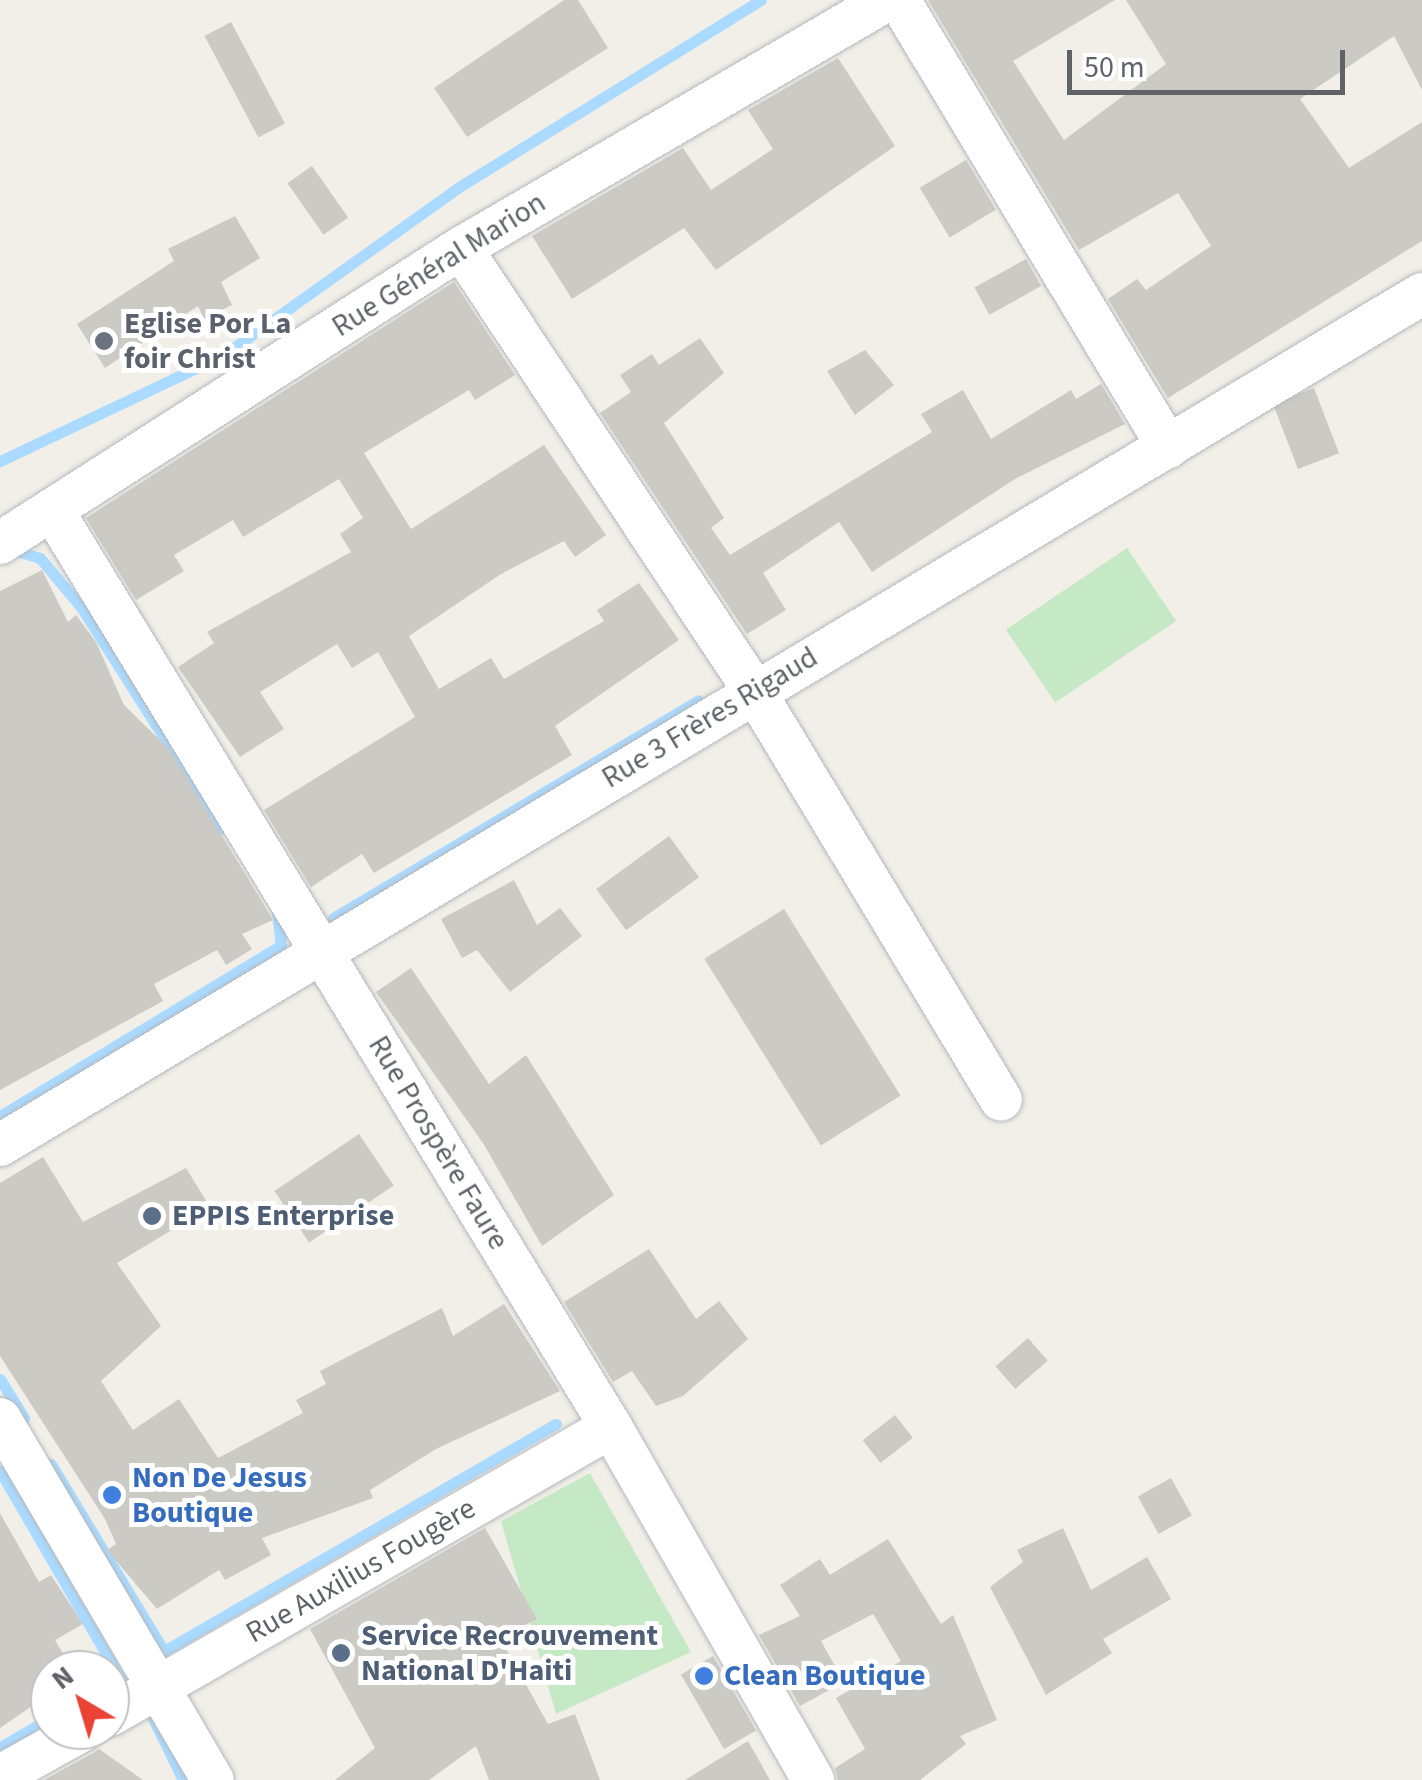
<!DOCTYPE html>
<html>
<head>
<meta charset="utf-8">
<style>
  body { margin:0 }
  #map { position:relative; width:1422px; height:1780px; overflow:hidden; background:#f1efe8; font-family:"Source Sans 3",sans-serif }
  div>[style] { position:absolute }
  .green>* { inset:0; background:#c5e8c5; transform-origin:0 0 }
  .stream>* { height:11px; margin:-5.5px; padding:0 5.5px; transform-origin:5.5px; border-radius:5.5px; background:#aadaff }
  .building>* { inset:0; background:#cccac5; transform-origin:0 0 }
  .roads { filter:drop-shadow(0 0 2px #b5b8bc) drop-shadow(0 0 2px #b5b8bc) }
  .minor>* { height:42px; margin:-21px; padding:0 21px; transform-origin:21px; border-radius:21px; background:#fff }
  .dots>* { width:28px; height:28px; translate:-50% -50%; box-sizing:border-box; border:5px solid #fff; border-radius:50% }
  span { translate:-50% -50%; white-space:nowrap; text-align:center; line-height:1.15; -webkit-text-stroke:10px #fff; paint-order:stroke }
  .street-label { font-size:30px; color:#5f6368 }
  .worship-label { font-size:30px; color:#5b616d; font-weight:700 }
  .left { translate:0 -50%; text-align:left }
  .service-label { font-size:30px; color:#4e5e75; font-weight:700 }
  .shop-label { font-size:30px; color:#366cbe; font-weight:700 }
  .north { position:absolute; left:30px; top:1650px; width:100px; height:100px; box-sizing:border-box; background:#fff; border:2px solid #bfc1c3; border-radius:50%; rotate:322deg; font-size:28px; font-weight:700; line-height:40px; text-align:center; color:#5f6368 }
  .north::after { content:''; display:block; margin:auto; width:35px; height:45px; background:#ea4335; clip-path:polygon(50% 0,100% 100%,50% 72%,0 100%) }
  .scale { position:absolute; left:1067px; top:50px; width:278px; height:45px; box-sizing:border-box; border:5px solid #5f6368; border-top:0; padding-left:12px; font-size:30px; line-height:35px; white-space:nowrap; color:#5f6368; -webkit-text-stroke:8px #fff; paint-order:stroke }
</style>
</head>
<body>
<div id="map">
  <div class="green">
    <div style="left:1127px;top:548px;width:88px;height:146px;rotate:56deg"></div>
    <div style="clip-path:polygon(590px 1473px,691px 1652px,556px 1714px,501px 1521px)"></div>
  </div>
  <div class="stream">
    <div style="left:0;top:461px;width:249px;rotate:-25.4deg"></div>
    <div style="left:225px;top:354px;width:287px;rotate:-35.5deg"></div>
    <div style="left:459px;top:187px;width:355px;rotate:-31.8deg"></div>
    <div style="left:14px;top:550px;width:27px;rotate:17deg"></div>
    <div style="left:40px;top:558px;width:64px;rotate:50.1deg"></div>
    <div style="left:81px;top:607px;width:263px;rotate:57.6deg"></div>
    <div style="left:333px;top:918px;width:425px;rotate:-30.8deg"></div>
    <div style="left:0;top:1116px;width:329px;rotate:-31.3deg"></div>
    <div style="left:281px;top:945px;width:35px;rotate:-97deg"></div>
    <div style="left:0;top:1379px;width:46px;rotate:58.4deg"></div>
    <div style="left:51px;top:1464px;width:218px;rotate:58.9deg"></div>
    <div style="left:164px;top:1651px;width:453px;rotate:-30.1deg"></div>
    <div style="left:0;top:1471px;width:241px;rotate:59.9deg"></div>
    <div style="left:121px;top:1680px;width:12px;rotate:156deg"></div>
    <div style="left:153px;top:1718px;width:69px;rotate:64.2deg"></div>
    <div style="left:0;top:1747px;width:58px;rotate:-30.1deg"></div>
  </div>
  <div class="building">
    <div style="clip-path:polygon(564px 0,578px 0,608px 48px,467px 137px,434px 88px)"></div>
    <div style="clip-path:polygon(928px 0,1115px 0,1013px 61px,1064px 140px,1166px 64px,1126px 0,1422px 0,1422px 90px,1394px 36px,1300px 99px,1349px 168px,1422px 122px,1422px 241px,1168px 398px,1108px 299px,1137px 279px,1146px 290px,1211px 246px,1178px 193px,1079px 250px)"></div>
    <div style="left:231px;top:22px;width:115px;height:30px;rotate:62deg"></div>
    <div style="clip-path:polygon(838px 58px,895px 146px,716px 270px,684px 228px,572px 299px,532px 236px,683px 148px,711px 190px,773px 149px,748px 110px)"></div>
    <div style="left:966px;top:160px;width:58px;height:54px;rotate:59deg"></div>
    <div style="left:312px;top:166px;width:63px;height:30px;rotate:55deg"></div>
    <div style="clip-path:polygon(235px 216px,260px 258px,221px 282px,232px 305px,204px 319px,198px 306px,105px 368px,77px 324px,174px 261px,168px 249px)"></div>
    <div style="left:1026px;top:259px;width:31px;height:59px;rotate:61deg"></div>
    <div style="clip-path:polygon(454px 282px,515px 375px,475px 400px,469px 390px,364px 453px,411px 529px,544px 445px,606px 535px,575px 557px,564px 541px,501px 574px,409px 636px,439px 689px,491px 658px,504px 679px,604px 621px,597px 610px,639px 583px,679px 640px,555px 726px,572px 755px,374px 873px,362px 854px,311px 887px,264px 810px,415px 717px,378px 652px,352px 668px,337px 644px,260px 692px,284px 729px,240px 757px,178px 667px,214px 643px,207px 632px,351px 552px,340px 534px,363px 518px,339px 479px,243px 537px,233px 520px,174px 555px,184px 571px,136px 600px,86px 518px)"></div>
    <div style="clip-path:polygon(700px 338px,724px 373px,664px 423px,724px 518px,711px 528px,730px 555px,932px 432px,921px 414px,963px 390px,991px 439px,1071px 390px,1076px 399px,1101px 384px,1125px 424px,1015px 479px,872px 572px,839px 522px,763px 573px,786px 610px,747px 634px,600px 413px,631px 392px,620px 375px,652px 354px,659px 365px)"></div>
    <div style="clip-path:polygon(865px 350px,894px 385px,855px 415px,827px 371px)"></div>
    <div style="left:1314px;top:388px;width:70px;height:44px;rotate:69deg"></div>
    <div style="clip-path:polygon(42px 570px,68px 622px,76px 615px,96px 642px,124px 705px,169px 749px,273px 920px,242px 934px,252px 949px,226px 965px,217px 950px,154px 984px,163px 1001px,0 1090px,0 591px)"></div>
    <div style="left:669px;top:836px;width:51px;height:90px;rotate:54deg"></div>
    <div style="clip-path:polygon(514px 880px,537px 925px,560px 908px,582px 936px,510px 992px,477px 950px,462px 958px,441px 919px)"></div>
    <div style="left:784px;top:909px;width:220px;height:94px;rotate:58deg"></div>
    <div style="clip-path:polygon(411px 968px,489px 1084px,526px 1055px,614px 1195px,542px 1246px,483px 1143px,376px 992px)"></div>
    <div style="left:359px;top:1134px;width:62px;height:102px;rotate:56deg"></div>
    <div style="clip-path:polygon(43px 1157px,83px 1222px,186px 1168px,210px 1207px,117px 1263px,161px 1326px,101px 1381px,133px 1430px,179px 1399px,218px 1458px,303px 1413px,296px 1400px,326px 1384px,320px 1371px,442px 1308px,453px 1336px,504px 1304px,560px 1391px,436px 1449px,370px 1490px,373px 1498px,262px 1538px,271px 1555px,225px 1580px,219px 1570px,157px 1609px,107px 1550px,116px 1544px,105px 1519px,0 1356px,0 1183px)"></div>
    <div style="clip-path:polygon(649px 1249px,696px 1319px,719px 1301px,748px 1339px,683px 1396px,656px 1406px,632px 1371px,613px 1382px,564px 1302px)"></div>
    <div style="left:1028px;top:1338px;width:30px;height:43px;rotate:49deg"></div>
    <div style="left:895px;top:1415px;width:29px;height:41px;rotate:52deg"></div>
    <div style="left:1171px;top:1478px;width:43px;height:38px;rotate:61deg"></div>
    <div style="clip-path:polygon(0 1513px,39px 1582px,51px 1575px,83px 1624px,55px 1640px,73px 1670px,50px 1670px,38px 1702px,0 1728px)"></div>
    <div style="clip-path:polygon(485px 1528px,537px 1619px,500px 1638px,548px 1724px,575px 1714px,600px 1780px,489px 1780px,476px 1746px,429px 1780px,335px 1780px,375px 1748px,310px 1629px)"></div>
    <div style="clip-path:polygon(1063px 1528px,1091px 1590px,1147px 1557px,1171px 1599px,1103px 1639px,1112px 1653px,1046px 1695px,990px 1587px,1023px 1562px,1017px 1550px)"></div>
    <div style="clip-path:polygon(888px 1539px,941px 1624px,953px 1615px,997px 1720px,960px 1736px,966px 1744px,920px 1780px,838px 1780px,835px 1768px,865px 1749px,836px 1698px,901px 1661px,873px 1614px,821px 1641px,844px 1682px,800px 1706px,759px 1635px,800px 1616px,780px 1585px,820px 1559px,830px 1575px)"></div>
    <div style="left:713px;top:1656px;width:86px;height:37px;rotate:60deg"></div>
    <div style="clip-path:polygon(748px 1741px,770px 1780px,685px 1780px)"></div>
    <div style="clip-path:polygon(99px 1749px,143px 1780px,44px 1780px,95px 1752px)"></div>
  </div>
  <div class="roads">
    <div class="minor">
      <div style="left:899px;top:0;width:522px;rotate:58.96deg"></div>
      <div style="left:461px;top:248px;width:533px;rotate:56.49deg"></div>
      <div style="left:755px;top:692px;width:476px;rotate:58.9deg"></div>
      <div style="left:53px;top:511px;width:1073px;rotate:58.65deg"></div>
      <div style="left:611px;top:1427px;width:407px;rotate:60.2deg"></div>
      <div style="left:0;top:543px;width:547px;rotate:-32.62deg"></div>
      <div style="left:461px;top:248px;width:493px;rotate:-30.2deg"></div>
      <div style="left:0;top:1145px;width:1657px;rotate:-30.9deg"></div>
      <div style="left:0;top:1419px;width:419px;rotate:59.5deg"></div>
      <div style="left:110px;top:1715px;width:578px;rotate:-29.89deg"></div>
      <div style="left:0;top:1776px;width:95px;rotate:-29deg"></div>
    </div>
  </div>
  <div class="dots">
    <div style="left:104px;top:341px;background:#6b7280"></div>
    <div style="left:152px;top:1216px;background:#5c6f8a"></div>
    <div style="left:112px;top:1495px;background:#3f7fe0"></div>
    <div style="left:341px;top:1653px;background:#5c6f8a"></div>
    <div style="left:704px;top:1676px;background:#3f7fe0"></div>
  </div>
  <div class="street-label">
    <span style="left:439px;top:265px;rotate:-32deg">Rue Général Marion</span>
    <span style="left:710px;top:718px;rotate:-31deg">Rue 3 Frères Rigaud</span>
    <span style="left:438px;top:1143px;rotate:59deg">Rue Prospère Faure</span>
    <span style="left:361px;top:1571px;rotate:-30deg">Rue Auxilius Fougère</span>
  </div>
  <div class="worship-label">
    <span class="left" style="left:124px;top:341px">Eglise Por La<br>foir Christ</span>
  </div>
  <div class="service-label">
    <span class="left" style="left:172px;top:1216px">EPPIS Enterprise</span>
    <span class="left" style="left:361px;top:1653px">Service Recrouvement<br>National D'Haiti</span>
  </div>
  <div class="shop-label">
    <span class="left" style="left:132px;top:1495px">Non De Jesus<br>Boutique</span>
    <span class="left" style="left:724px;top:1676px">Clean Boutique</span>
  </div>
  <div class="north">N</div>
  <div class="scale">50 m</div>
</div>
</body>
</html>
